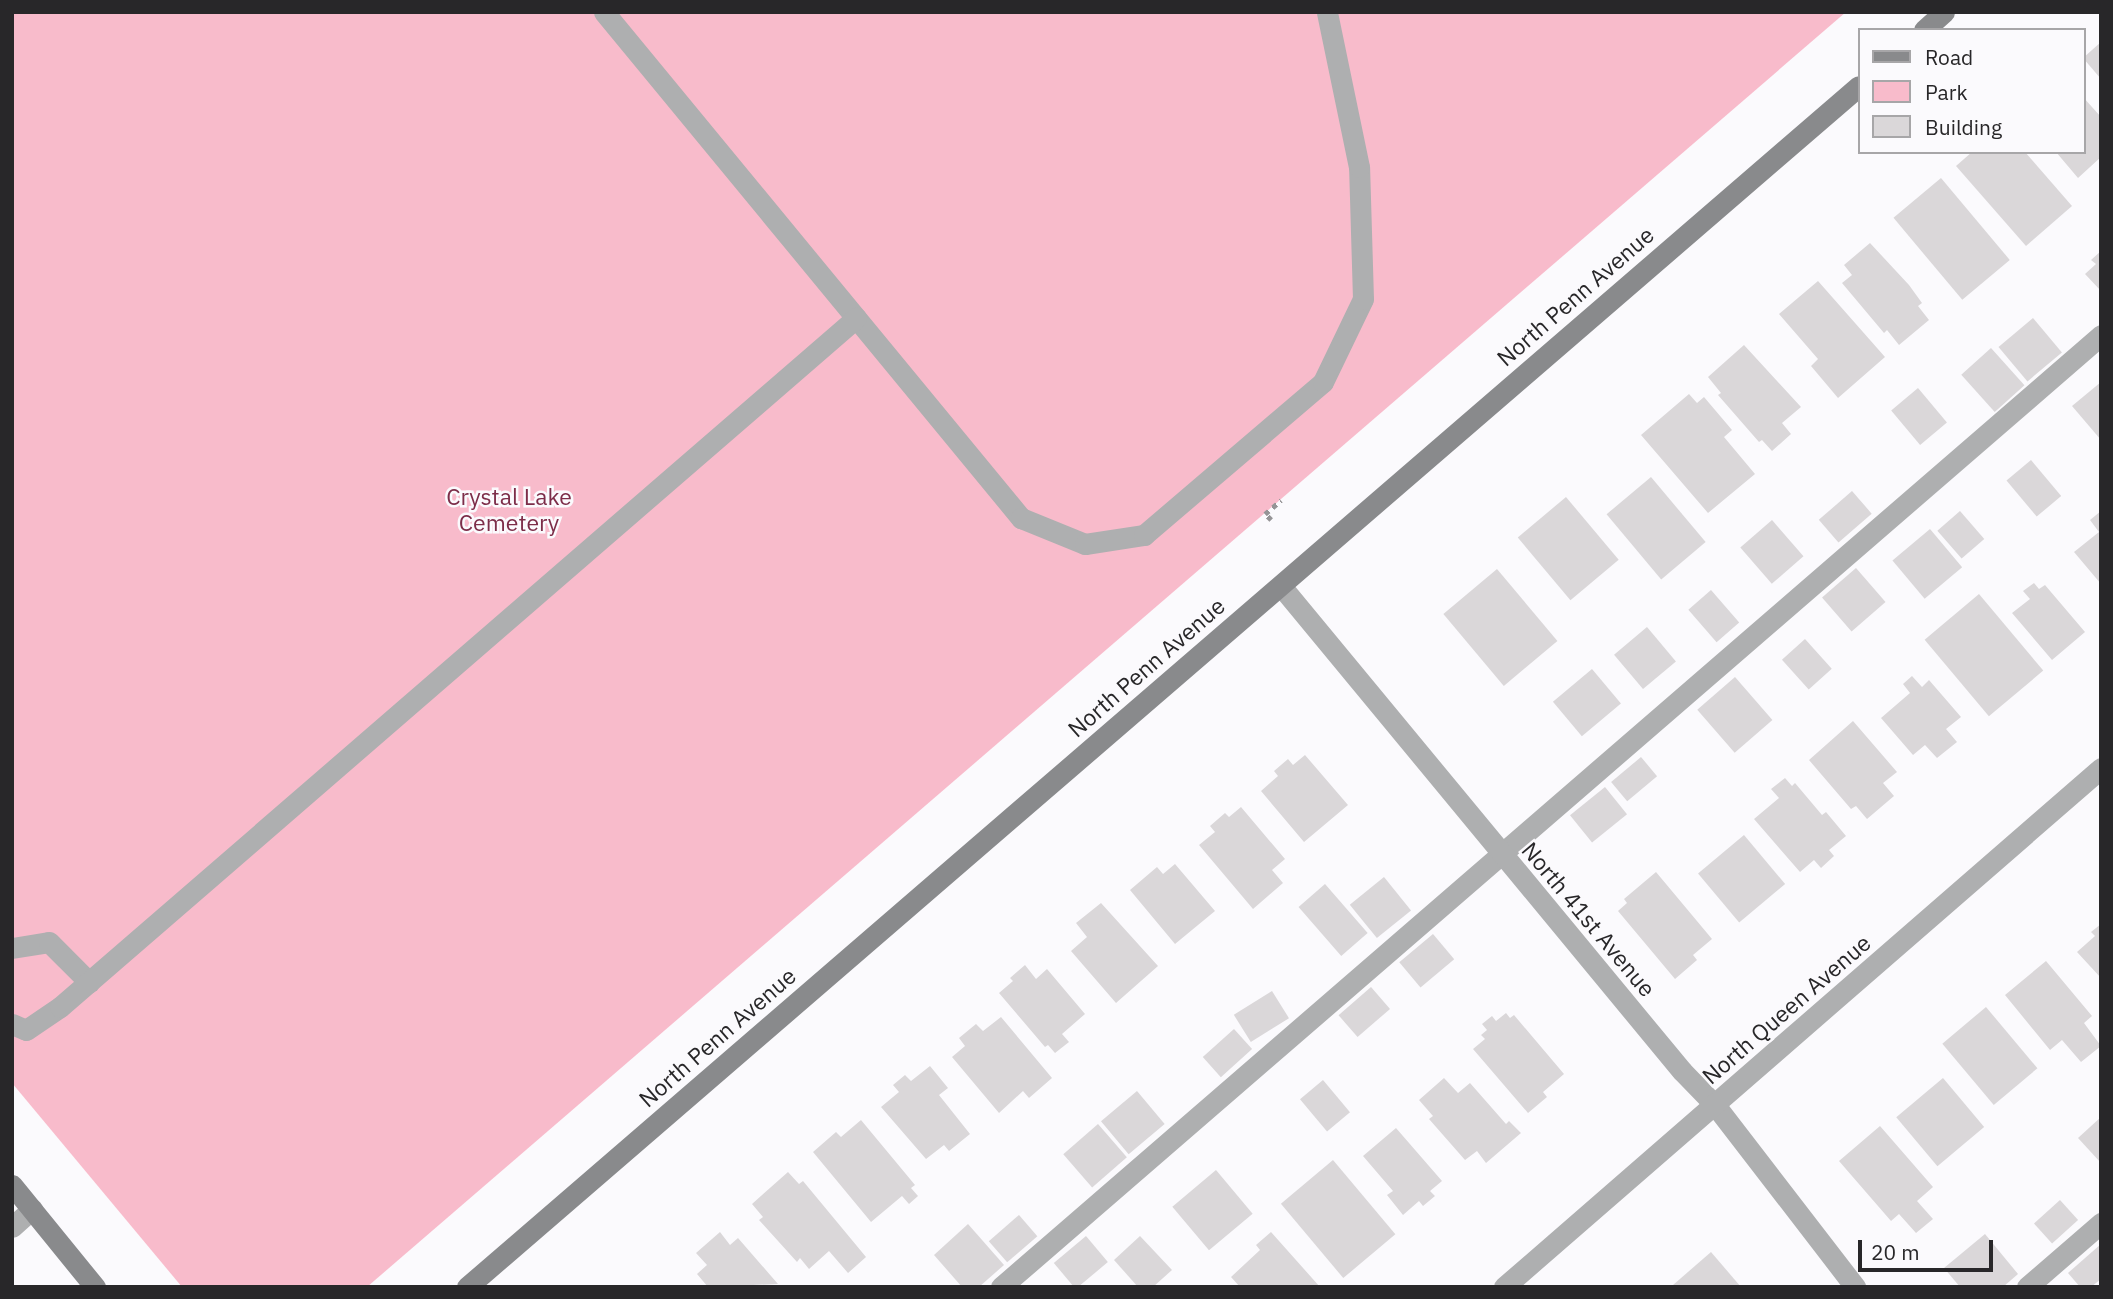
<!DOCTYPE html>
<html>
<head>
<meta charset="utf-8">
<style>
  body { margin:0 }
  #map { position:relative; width:2113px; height:1299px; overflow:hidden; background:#fbfafd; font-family:"IBM Plex Sans",sans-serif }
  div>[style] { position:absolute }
  .green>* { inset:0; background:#f8bbcb }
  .building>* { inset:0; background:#dad7d9; transform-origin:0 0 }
  .path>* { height:4.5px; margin-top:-2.25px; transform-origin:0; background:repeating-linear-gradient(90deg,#959496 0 5px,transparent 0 10px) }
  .lane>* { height:21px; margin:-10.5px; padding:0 10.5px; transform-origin:10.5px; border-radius:10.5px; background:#aeafb0 }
  .street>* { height:21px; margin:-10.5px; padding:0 10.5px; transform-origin:10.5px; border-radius:10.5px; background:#aeafb0 }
  .secondary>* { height:21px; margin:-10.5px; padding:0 10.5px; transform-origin:10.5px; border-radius:10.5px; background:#898a8c }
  span { translate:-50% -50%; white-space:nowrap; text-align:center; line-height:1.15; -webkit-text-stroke:5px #fbfafd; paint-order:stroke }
  .street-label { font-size:23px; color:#282729 }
  .park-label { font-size:23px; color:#7d2d49 }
  .frame { position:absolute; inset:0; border:14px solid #282729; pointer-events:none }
  .legend { position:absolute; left:1858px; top:28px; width:228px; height:126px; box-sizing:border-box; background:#fbfafd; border:2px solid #a7a6a8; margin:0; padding:9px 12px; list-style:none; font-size:21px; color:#282729 }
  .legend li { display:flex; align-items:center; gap:14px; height:35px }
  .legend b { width:35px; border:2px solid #a7a6a8 }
  .scale { position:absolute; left:1858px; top:1240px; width:135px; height:32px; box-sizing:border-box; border:4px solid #282729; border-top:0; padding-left:9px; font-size:21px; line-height:24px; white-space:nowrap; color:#282729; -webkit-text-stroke:5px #fbfafd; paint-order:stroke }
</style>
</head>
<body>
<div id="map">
  <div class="green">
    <div style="clip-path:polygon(12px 12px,1846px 12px,367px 1287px,182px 1287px,12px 1083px)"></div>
  </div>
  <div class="building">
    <div style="clip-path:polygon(2101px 42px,2101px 79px,2083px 58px)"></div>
    <div style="clip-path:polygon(2083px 97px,2101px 117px,2101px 157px,2078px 178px,2056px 152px,2083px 152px)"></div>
    <div style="clip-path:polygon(1972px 152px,2025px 152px,2072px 206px,2026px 246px,1956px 166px)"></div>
    <div style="left:1941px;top:178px;width:107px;height:62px;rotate:50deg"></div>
    <div style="clip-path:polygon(1870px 243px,1909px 285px,1922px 303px,1918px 306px,1929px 320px,1899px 345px,1887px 330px,1884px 333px,1842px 283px,1852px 275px,1844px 265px)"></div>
    <div style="clip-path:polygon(2101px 251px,2101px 291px,2085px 274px,2096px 264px,2091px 260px)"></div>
    <div style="clip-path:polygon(1818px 281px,1885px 357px,1838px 398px,1811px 366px,1818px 359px,1779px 314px)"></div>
    <div style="left:2033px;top:318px;width:45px;height:45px;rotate:50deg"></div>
    <div style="clip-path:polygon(1744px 345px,1801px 407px,1782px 423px,1791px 434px,1772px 451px,1762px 440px,1759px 442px,1718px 395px,1721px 393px,1708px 377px)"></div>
    <div style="left:1991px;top:348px;width:50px;height:40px;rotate:48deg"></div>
    <div style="clip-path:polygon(2101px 382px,2101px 440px,2072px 406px)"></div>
    <div style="left:1918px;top:388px;width:45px;height:35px;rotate:50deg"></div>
    <div style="clip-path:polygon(1689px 394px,1697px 403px,1704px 397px,1732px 430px,1724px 437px,1755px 474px,1708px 513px,1641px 435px)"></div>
    <div style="left:2031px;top:460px;width:47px;height:32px;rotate:50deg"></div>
    <div style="left:1651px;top:477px;width:85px;height:58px;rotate:50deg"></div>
    <div style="left:1852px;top:491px;width:30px;height:44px;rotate:49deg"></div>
    <div style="left:1566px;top:497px;width:82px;height:63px;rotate:50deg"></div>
    <div style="left:1960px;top:511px;width:37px;height:30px;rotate:49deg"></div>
    <div style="clip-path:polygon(2101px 511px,2101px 584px,2074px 552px,2099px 532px,2090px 520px)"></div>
    <div style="left:1772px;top:520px;width:48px;height:42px;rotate:49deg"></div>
    <div style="left:1930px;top:529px;width:50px;height:49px;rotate:50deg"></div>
    <div style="left:1856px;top:568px;width:45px;height:45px;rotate:49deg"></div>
    <div style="left:1497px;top:569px;width:94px;height:70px;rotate:50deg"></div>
    <div style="clip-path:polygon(2034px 583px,2039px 589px,2045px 585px,2085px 632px,2052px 660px,2012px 613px,2030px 599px,2023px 591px)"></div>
    <div style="left:1711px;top:590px;width:43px;height:30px;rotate:49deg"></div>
    <div style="left:1979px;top:594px;width:100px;height:71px;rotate:50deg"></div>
    <div style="left:1647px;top:627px;width:45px;height:43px;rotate:50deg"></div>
    <div style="left:1805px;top:639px;width:40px;height:31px;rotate:48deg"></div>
    <div style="left:1592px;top:669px;width:45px;height:51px;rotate:50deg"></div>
    <div style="clip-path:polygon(1912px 676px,1922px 687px,1929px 680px,1961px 717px,1946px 729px,1957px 742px,1937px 758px,1925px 745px,1913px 755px,1881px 718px,1910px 693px,1903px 684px)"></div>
    <div style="left:1735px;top:677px;width:57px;height:50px;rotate:49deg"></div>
    <div style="clip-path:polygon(1853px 721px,1897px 772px,1883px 783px,1894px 796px,1867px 819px,1856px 806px,1851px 809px,1809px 760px)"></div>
    <div style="clip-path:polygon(1305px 755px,1348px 805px,1304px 842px,1261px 791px,1278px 776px,1274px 771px,1288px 759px,1293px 765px)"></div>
    <div style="left:1641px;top:757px;width:25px;height:39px;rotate:50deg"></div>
    <div style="clip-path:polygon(1785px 778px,1792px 786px,1795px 783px,1822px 815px,1826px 812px,1846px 836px,1829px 850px,1834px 856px,1821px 868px,1814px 860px,1800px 872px,1754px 819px,1779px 798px,1771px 789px)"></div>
    <div style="left:1605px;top:787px;width:35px;height:45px;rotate:51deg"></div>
    <div style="clip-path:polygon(1241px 807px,1285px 859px,1272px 870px,1283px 883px,1253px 909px,1199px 845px,1215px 832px,1210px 826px,1225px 813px,1229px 817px)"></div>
    <div style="left:1744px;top:835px;width:64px;height:60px;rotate:50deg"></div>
    <div style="clip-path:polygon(1175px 864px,1215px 911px,1175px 944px,1130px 890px,1157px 867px,1163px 874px)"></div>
    <div style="clip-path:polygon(1656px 872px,1712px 939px,1693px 955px,1697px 960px,1675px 979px,1618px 911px,1627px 903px,1624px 899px)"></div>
    <div style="left:1384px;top:877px;width:43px;height:44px;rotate:51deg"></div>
    <div style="left:1325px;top:884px;width:65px;height:35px;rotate:49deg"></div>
    <div style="clip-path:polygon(1101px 903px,1158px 966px,1116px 1003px,1071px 951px,1087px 937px,1076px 923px)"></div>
    <div style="clip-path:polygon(2101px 924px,2101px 978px,2077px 952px,2095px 936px,2091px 932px)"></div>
    <div style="left:1433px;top:934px;width:33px;height:44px;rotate:50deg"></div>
    <div style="clip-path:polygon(2046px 961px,2092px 1016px,2084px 1023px,2101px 1046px,2081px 1062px,2062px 1040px,2050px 1050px,2005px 995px)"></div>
    <div style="clip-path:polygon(1025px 965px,1036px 979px,1047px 969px,1085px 1014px,1062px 1034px,1069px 1042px,1055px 1053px,1048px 1045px,1045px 1047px,999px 993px,1013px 981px,1010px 978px)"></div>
    <div style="left:1371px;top:987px;width:29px;height:43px;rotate:49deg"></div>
    <div style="left:1272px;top:991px;width:32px;height:45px;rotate:58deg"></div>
    <div style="left:1986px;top:1007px;width:80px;height:57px;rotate:50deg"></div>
    <div style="clip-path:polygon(1506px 1013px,1510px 1018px,1514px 1015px,1564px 1074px,1543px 1092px,1547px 1097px,1528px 1113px,1473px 1049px,1485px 1039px,1481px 1035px,1487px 1030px,1482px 1024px,1492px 1016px,1496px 1021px)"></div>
    <div style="clip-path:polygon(1001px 1017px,1052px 1078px,1029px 1098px,1023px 1091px,999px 1113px,952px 1057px,965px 1046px,959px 1038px,976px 1024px,983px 1031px)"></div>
    <div style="left:1234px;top:1029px;width:27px;height:42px;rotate:48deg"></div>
    <div style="clip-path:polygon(930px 1066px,948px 1088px,939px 1095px,970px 1134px,949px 1151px,944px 1145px,926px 1159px,881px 1107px,899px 1092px,893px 1085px,905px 1075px,911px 1081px)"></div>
    <div style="clip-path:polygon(1444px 1078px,1458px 1093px,1470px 1083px,1506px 1124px,1509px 1121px,1521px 1133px,1486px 1163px,1477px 1151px,1465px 1160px,1429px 1119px,1433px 1116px,1419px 1100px)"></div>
    <div style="left:1943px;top:1078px;width:64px;height:61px;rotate:50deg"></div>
    <div style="left:1323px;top:1080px;width:42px;height:30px;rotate:50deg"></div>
    <div style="left:1137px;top:1091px;width:43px;height:47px;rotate:50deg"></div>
    <div style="clip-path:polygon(2101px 1117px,2101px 1163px,2078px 1138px)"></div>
    <div style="clip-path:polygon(861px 1120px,915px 1185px,911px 1188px,918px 1196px,909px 1204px,902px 1196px,871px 1222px,813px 1152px,836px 1132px,841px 1137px)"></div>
    <div style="left:1098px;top:1124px;width:44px;height:46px;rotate:49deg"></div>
    <div style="clip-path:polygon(1880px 1126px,1933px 1187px,1917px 1201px,1933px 1219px,1916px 1233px,1899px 1214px,1891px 1221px,1839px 1161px)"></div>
    <div style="clip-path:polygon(1396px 1128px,1442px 1181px,1430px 1191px,1435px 1196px,1423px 1206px,1419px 1201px,1403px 1215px,1387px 1195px,1393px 1191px,1363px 1156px)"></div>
    <div style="left:1333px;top:1160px;width:97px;height:68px;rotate:50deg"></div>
    <div style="left:1216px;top:1170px;width:57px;height:57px;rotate:50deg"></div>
    <div style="clip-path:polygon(788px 1172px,799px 1184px,803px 1181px,866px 1257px,848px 1273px,829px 1251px,809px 1269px,800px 1258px,797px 1262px,759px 1220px,763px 1217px,752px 1204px)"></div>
    <div style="left:2060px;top:1200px;width:27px;height:35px;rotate:48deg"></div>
    <div style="left:1019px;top:1215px;width:28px;height:40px;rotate:49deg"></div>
    <div style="clip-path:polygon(968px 1224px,1004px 1265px,979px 1287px,962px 1287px,934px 1255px)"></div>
    <div style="clip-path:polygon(720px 1232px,730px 1245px,738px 1238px,778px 1284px,708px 1287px,697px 1274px,707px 1265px,696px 1253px)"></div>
    <div style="clip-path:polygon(1271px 1232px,1320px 1287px,1240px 1287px,1231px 1277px,1260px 1250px,1256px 1245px)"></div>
    <div style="clip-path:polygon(1985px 1234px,2018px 1274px,2003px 1287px,1960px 1287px,1944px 1268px)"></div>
    <div style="left:1086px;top:1236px;width:34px;height:42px;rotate:50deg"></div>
    <div style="clip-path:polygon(1140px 1236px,1172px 1270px,1153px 1287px,1138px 1287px,1114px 1260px)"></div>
    <div style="clip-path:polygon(2101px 1244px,2101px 1279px,2091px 1287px,2080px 1287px,2068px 1273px)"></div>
    <div style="clip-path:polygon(1711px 1252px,1741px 1287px,1675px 1287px,1673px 1285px)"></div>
  </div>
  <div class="path">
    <div style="left:1271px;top:520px;width:8px;rotate:-135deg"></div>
    <div style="left:1265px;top:514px;width:21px;rotate:-41deg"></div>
  </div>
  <div class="lane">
    <div style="left:604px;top:12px;width:656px;rotate:50.51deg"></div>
    <div style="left:1021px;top:518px;width:69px;rotate:22.1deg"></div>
    <div style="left:1085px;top:544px;width:60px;rotate:-8.7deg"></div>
    <div style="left:1144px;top:535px;width:235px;rotate:-40.5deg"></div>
    <div style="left:1323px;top:382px;width:92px;rotate:-64.3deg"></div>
    <div style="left:1363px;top:299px;width:132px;rotate:-91.7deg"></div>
    <div style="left:1359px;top:167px;width:158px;rotate:-101.7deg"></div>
    <div style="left:12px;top:948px;width:37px;rotate:-9deg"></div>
    <div style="left:49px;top:942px;width:57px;rotate:45deg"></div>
    <div style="left:12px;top:1024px;width:15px;rotate:23deg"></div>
    <div style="left:26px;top:1030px;width:41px;rotate:-34.1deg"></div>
    <div style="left:60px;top:1007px;width:1053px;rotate:-40.88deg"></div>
    <div style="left:12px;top:1227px;width:27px;rotate:-42deg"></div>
    <div style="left:1001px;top:1287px;width:1455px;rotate:-40.87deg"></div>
    <div style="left:2027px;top:1287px;width:98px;rotate:-40.9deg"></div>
  </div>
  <div class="street">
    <div style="left:1281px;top:586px;width:629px;rotate:50.42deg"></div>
    <div style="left:1682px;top:1071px;width:47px;rotate:45.9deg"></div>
    <div style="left:1715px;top:1105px;width:230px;rotate:52.4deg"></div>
    <div style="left:1504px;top:1287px;width:791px;rotate:-41deg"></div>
  </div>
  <div class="secondary">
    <div style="left:1924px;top:30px;width:27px;rotate:-42deg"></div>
    <div style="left:12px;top:1185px;width:132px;rotate:50.9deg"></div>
    <div style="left:467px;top:1287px;width:1838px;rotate:-40.79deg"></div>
  </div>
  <div class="street-label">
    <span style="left:1575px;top:296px;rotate:-41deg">North Penn Avenue</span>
    <span style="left:1146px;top:667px;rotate:-41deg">North Penn Avenue</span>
    <span style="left:1589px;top:919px;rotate:50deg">North 41st Avenue</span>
    <span style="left:1786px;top:1009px;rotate:-41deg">North Queen Avenue</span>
    <span style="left:717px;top:1037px;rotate:-41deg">North Penn Avenue</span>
  </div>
  <div class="park-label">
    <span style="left:509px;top:509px">Crystal Lake<br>Cemetery</span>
  </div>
  <div class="frame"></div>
  <ul class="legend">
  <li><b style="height:9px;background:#898a8c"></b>Road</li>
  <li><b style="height:19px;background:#f8bbcb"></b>Park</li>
  <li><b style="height:19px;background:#dad7d9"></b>Building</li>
  </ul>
  <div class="scale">20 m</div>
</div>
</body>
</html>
